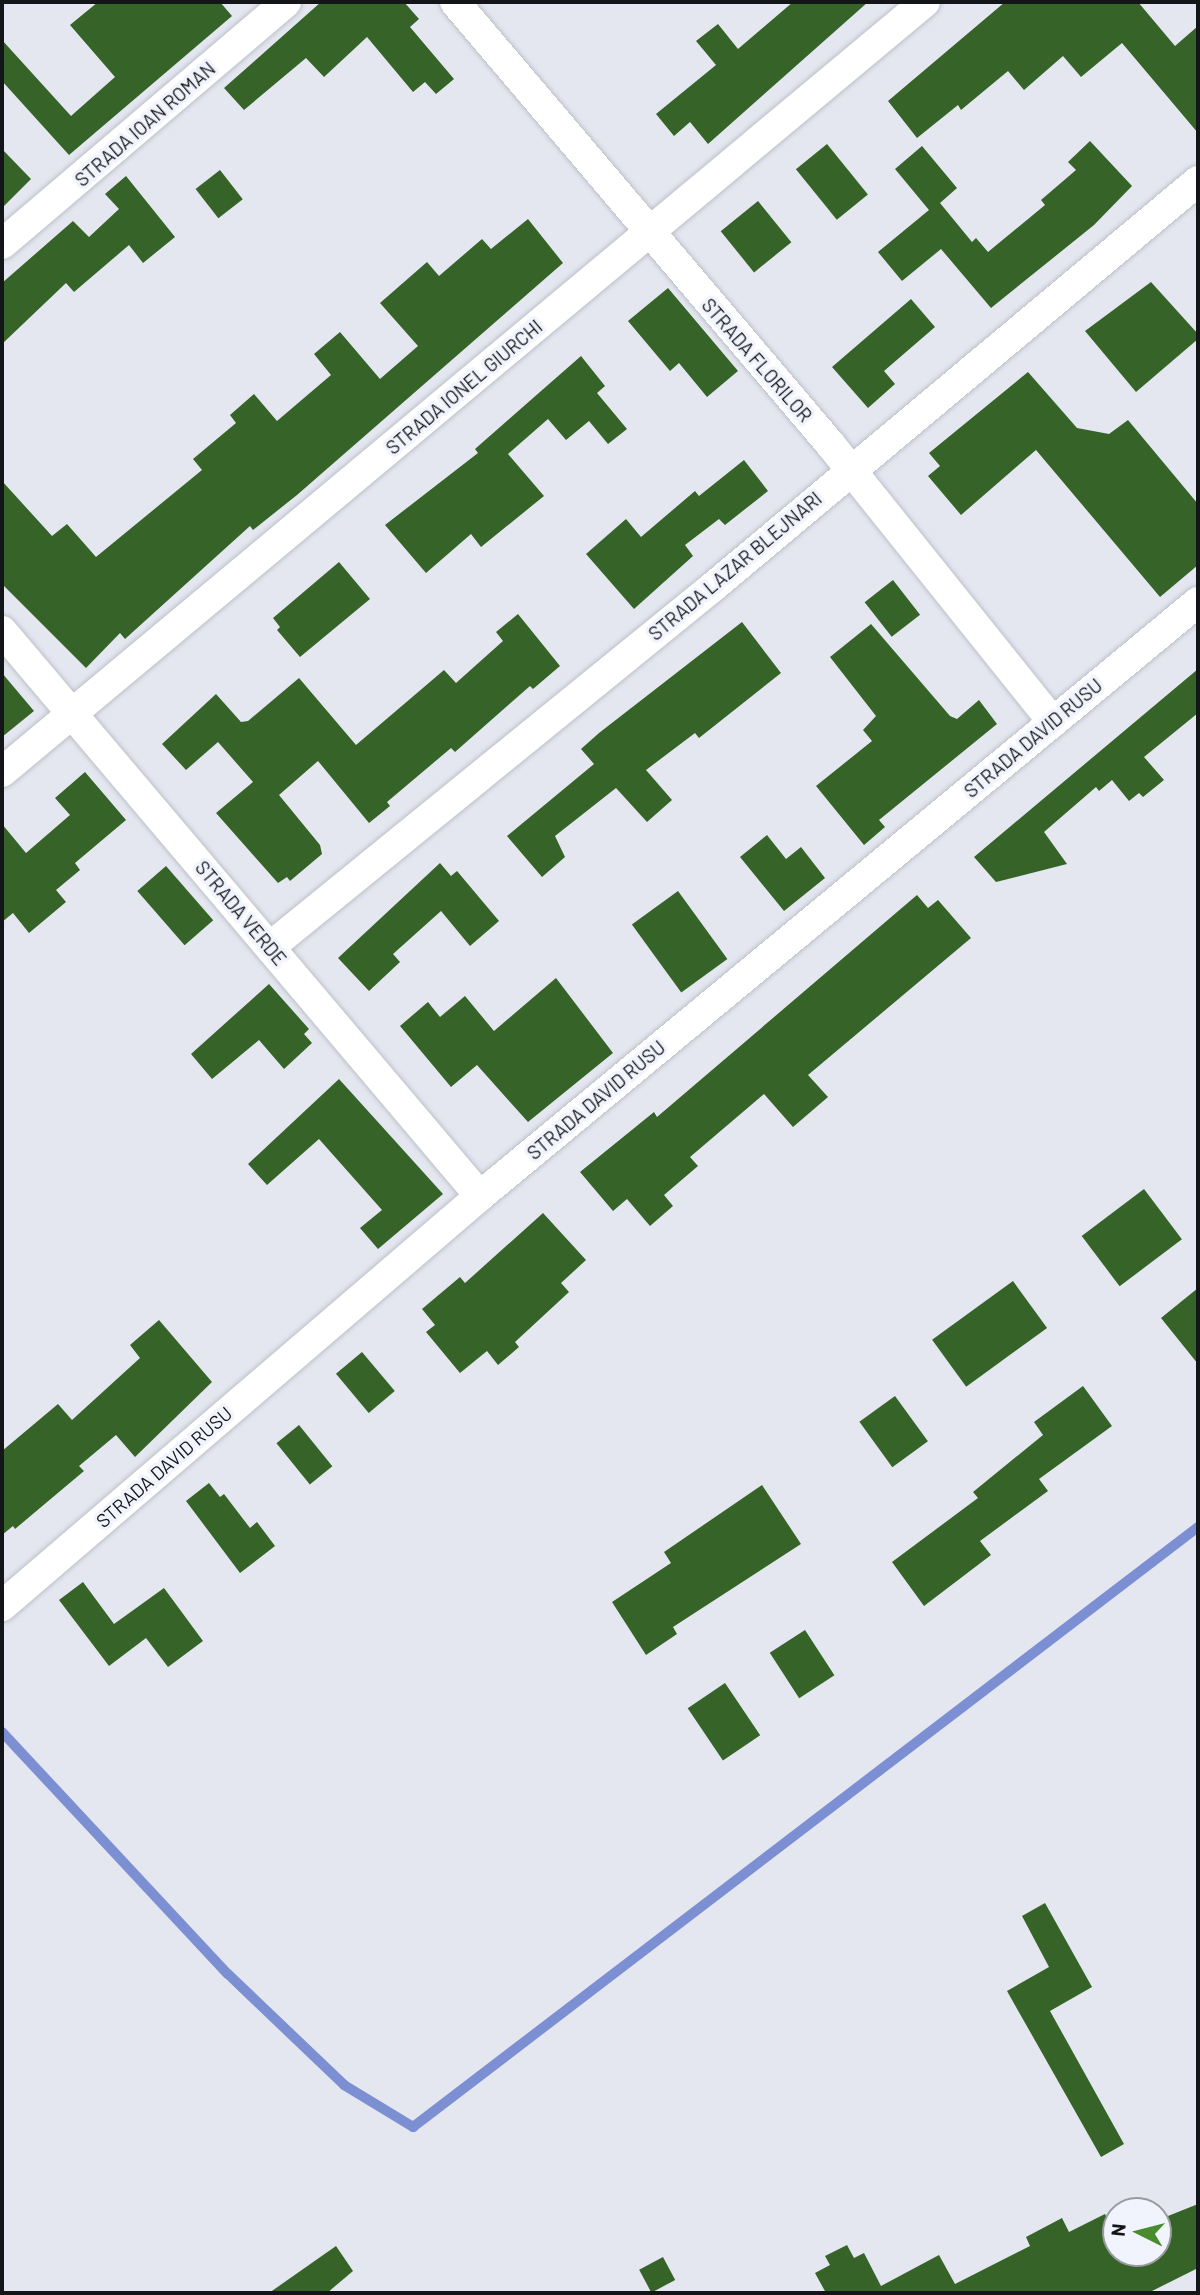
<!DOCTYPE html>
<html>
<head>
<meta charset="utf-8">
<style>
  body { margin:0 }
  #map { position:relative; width:1200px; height:2295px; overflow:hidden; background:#e4e7f0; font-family:Barlow,sans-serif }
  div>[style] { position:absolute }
  .stream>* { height:10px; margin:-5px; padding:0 5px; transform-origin:5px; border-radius:5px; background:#7b8fd2 }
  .building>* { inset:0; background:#366327; transform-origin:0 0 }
  .roads { filter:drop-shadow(0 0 2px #bdc0c8) drop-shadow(0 0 2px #bdc0c8) }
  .minor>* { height:30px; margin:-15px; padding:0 15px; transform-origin:15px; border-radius:15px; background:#fff }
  span { translate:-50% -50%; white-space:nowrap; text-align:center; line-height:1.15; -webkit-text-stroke:7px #f1f4fd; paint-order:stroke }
  .street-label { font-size:19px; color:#141518 }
  .frame { position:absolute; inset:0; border:4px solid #141518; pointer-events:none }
  .north { position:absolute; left:1102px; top:2197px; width:70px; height:70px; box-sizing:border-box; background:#f1f4fd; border:2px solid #999ba1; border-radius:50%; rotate:276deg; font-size:19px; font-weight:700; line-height:28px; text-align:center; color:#141518 }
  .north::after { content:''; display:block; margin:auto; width:24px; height:32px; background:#498c2f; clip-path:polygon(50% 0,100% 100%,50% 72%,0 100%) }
</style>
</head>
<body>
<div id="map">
  <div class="stream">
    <div style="left:2px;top:1732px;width:331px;rotate:47deg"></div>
    <div style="left:228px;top:1974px;width:161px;rotate:43.7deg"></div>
    <div style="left:344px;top:2085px;width:81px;rotate:31.3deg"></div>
    <div style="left:413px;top:2127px;width:988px;rotate:-37.39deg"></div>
  </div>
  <div class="building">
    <div style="clip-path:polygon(98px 2px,220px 2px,232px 16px,69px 155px,2px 81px,2px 40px,71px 116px,115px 77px,70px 25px)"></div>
    <div style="clip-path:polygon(321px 2px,404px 2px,419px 19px,410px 27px,454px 79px,436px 94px,425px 82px,413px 92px,367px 37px,324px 77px,306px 58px,244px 110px,224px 88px)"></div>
    <div style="clip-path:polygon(793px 2px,868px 2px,708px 144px,690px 122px,674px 136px,656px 114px,716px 65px,696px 41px,718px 24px,738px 49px)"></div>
    <div style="clip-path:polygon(1005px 2px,1138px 2px,1175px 46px,1198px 26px,1198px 133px,1122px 43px,1081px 77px,1063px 56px,1024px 90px,1008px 71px,961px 110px,958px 105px,917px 138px,888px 101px)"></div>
    <div style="clip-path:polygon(1090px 141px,1132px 186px,1094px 225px,991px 308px,941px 249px,902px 281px,878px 252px,929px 210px,895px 169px,922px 146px,957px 188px,940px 203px,972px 242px,976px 238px,988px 252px,1045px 205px,1041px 200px,1076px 170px,1068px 162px)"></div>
    <div style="left:827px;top:144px;width:65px;height:40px;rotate:51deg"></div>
    <div style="clip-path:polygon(2px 149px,31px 179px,2px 208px)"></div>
    <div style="left:220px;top:170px;width:37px;height:31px;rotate:52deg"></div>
    <div style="clip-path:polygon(126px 176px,175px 237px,143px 263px,129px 245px,74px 292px,66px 283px,2px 344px,2px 283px,73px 221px,89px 237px,119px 209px,105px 194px)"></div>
    <div style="left:758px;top:201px;width:53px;height:48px;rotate:51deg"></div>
    <div style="clip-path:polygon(528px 219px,563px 263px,297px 495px,253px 530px,250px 526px,125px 639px,120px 633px,86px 668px,2px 584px,2px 481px,52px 536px,67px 524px,96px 557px,202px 470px,193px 459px,236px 423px,230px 415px,254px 394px,277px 421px,331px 375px,314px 354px,340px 332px,380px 379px,418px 346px,380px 303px,427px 262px,439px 276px,482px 239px,491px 249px)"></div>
    <div style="clip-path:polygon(1151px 282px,1198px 334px,1198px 339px,1136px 392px,1085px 331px)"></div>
    <div style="clip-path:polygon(668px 288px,738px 371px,707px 397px,679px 363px,670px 371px,628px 321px)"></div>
    <div style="clip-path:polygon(911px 299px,935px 327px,884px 371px,895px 384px,868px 408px,832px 367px)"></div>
    <div style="clip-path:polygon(581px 356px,605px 386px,597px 393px,627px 429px,608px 444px,589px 421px,566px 440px,548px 419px,508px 454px,544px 496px,481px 547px,471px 534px,426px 573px,385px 525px,478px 453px,475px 449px)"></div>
    <div style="clip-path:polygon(1028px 372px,1077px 428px,1109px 434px,1128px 420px,1198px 504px,1198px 565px,1160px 597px,1036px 450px,961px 515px,928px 476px,940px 466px,929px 453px)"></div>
    <div style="clip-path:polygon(744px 460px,768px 491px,725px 525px,719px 519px,685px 545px,693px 556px,634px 609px,586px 554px,626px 519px,641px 537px,695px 491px,699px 496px)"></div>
    <div style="clip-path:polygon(339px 562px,370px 599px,300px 657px,277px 630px,280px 627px,273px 618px)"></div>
    <div style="left:893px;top:580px;width:44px;height:36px;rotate:52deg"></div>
    <div style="clip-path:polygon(518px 614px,560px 666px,533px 689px,530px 686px,455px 752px,451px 748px,387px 802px,390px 806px,369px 823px,318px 761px,279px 795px,320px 845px,322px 854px,290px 881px,287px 877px,278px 883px,216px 813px,253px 782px,218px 742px,186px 770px,162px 744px,216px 694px,241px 722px,248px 721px,299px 678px,356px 745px,444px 670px,456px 683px,503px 641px,496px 632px)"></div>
    <div style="clip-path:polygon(742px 622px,781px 673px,699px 738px,695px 733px,646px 770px,672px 800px,647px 822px,616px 788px,555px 836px,565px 857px,542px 877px,507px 836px,594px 764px,581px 749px,599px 733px)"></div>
    <div style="clip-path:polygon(871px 624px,950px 716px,957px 719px,979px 700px,997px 724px,879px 820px,885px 827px,864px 845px,816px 786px,872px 741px,863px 730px,876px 716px,830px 657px)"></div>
    <div style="clip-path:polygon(1198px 669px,1198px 713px,1144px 757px,1164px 780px,1143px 797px,1139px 793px,1129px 801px,1112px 780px,1099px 791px,1096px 787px,1044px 832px,1067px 864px,996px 882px,974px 857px)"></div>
    <div style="clip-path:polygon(2px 673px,34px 711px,2px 737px)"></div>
    <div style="clip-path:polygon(85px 772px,126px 820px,75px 863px,80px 870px,56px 890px,66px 902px,29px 933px,13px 913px,2px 922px,2px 824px,26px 853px,70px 815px,55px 798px)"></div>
    <div style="clip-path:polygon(767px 835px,786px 859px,801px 847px,825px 878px,784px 911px,740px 857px)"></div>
    <div style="clip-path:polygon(440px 863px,451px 876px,457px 871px,499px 921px,470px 946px,441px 911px,393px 954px,400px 962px,369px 991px,338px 958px)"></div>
    <div style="left:166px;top:866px;width:72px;height:38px;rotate:49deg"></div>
    <div style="left:678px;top:891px;width:84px;height:57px;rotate:54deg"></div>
    <div style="clip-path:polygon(917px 895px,928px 908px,938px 900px,971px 938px,808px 1075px,828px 1097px,793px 1127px,764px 1094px,690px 1157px,698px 1166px,664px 1195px,673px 1206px,650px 1226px,627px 1199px,613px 1211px,580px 1172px,654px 1112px,657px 1117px)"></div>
    <div style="clip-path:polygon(556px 978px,613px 1053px,528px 1122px,477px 1065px,451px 1087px,400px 1026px,428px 1002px,440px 1017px,465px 996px,494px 1031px)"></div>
    <div style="clip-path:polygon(269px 984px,309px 1029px,304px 1034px,312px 1043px,284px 1069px,259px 1040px,212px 1079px,191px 1054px)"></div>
    <div style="clip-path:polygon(339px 1079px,443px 1194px,378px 1249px,360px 1228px,382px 1210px,319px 1139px,267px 1185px,248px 1164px)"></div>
    <div style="left:1144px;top:1189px;width:63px;height:78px;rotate:53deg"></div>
    <div style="clip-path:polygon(543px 1213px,586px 1260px,561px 1283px,569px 1292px,515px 1342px,519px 1347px,498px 1365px,487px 1351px,460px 1373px,426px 1332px,435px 1325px,422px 1309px,460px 1277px,465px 1283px)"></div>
    <div style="left:1013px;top:1281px;width:58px;height:100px;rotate:54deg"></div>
    <div style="clip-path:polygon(1198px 1288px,1198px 1364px,1161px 1318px)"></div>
    <div style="clip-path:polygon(159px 1320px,212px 1382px,135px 1457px,116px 1435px,79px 1466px,84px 1471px,15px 1529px,13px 1526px,2px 1535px,2px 1451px,58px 1404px,72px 1420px,140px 1358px,130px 1345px)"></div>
    <div style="left:362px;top:1352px;width:51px;height:34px;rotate:50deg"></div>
    <div style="clip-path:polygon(1083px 1386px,1112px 1426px,1039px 1479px,1048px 1491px,980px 1541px,991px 1555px,924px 1606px,892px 1562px,978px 1498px,973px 1492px,1043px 1435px,1034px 1422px)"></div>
    <div style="left:895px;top:1396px;width:56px;height:44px;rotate:54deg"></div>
    <div style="left:299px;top:1425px;width:53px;height:29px;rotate:51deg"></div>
    <div style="clip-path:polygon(209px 1483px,220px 1497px,224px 1494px,250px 1528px,257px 1522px,275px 1546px,240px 1573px,186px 1501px)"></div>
    <div style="clip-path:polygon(762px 1485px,801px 1544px,673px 1627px,677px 1634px,646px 1655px,612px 1602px,671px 1563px,664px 1552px)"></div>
    <div style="clip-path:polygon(83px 1582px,114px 1624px,164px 1588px,203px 1641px,168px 1667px,146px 1638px,109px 1666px,59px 1600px)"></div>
    <div style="left:805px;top:1630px;width:54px;height:42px;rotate:57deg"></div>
    <div style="left:725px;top:1683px;width:63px;height:45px;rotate:56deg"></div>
    <div style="clip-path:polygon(1045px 1903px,1092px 1987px,1050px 2011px,1124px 2144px,1101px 2157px,1007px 1991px,1049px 1967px,1022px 1916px)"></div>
    <div style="clip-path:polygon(1198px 2204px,1198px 2268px,1148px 2293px,826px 2293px,815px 2273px,830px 2265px,825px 2256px,847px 2245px,854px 2258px,864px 2253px,881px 2286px,939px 2255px,955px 2284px,1030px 2246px,1026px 2237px,1062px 2218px,1069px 2232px,1105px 2214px,1116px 2236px,1116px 2253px,1158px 2253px,1158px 2220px)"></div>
    <div style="clip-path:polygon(336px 2246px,353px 2271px,327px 2293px,269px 2293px)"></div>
    <div style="left:663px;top:2257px;width:26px;height:27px;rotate:62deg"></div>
  </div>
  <div class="roads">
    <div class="minor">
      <div style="left:455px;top:2px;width:581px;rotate:49.68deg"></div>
      <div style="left:831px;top:445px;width:355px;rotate:51.3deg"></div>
      <div style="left:2px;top:244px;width:373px;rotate:-40.4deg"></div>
      <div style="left:2px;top:631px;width:740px;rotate:49.77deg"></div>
      <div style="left:2px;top:772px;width:1202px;rotate:-39.84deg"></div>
      <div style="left:270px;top:947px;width:572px;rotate:-39.11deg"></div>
      <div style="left:714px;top:586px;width:631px;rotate:-39.92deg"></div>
      <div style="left:2px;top:1606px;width:630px;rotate:-40.62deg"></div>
      <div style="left:480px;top:1196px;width:932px;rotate:-39.6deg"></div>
    </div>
  </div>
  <div class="street-label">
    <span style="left:145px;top:124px;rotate:-41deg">STRADA IOAN ROMAN</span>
    <span style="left:757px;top:360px;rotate:49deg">STRADA FLORILOR</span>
    <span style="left:464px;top:387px;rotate:-40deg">STRADA IONEL GIURCHI</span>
    <span style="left:735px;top:566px;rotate:-40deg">STRADA LAZAR BLEJNARI</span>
    <span style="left:1033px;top:738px;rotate:-40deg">STRADA DAVID RUSU</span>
    <span style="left:241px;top:913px;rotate:50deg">STRADA VERDE</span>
    <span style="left:596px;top:1100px;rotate:-40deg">STRADA DAVID RUSU</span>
    <span style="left:164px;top:1467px;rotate:-41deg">STRADA DAVID RUSU</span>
  </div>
  <div class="frame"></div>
  <div class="north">N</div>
</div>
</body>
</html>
